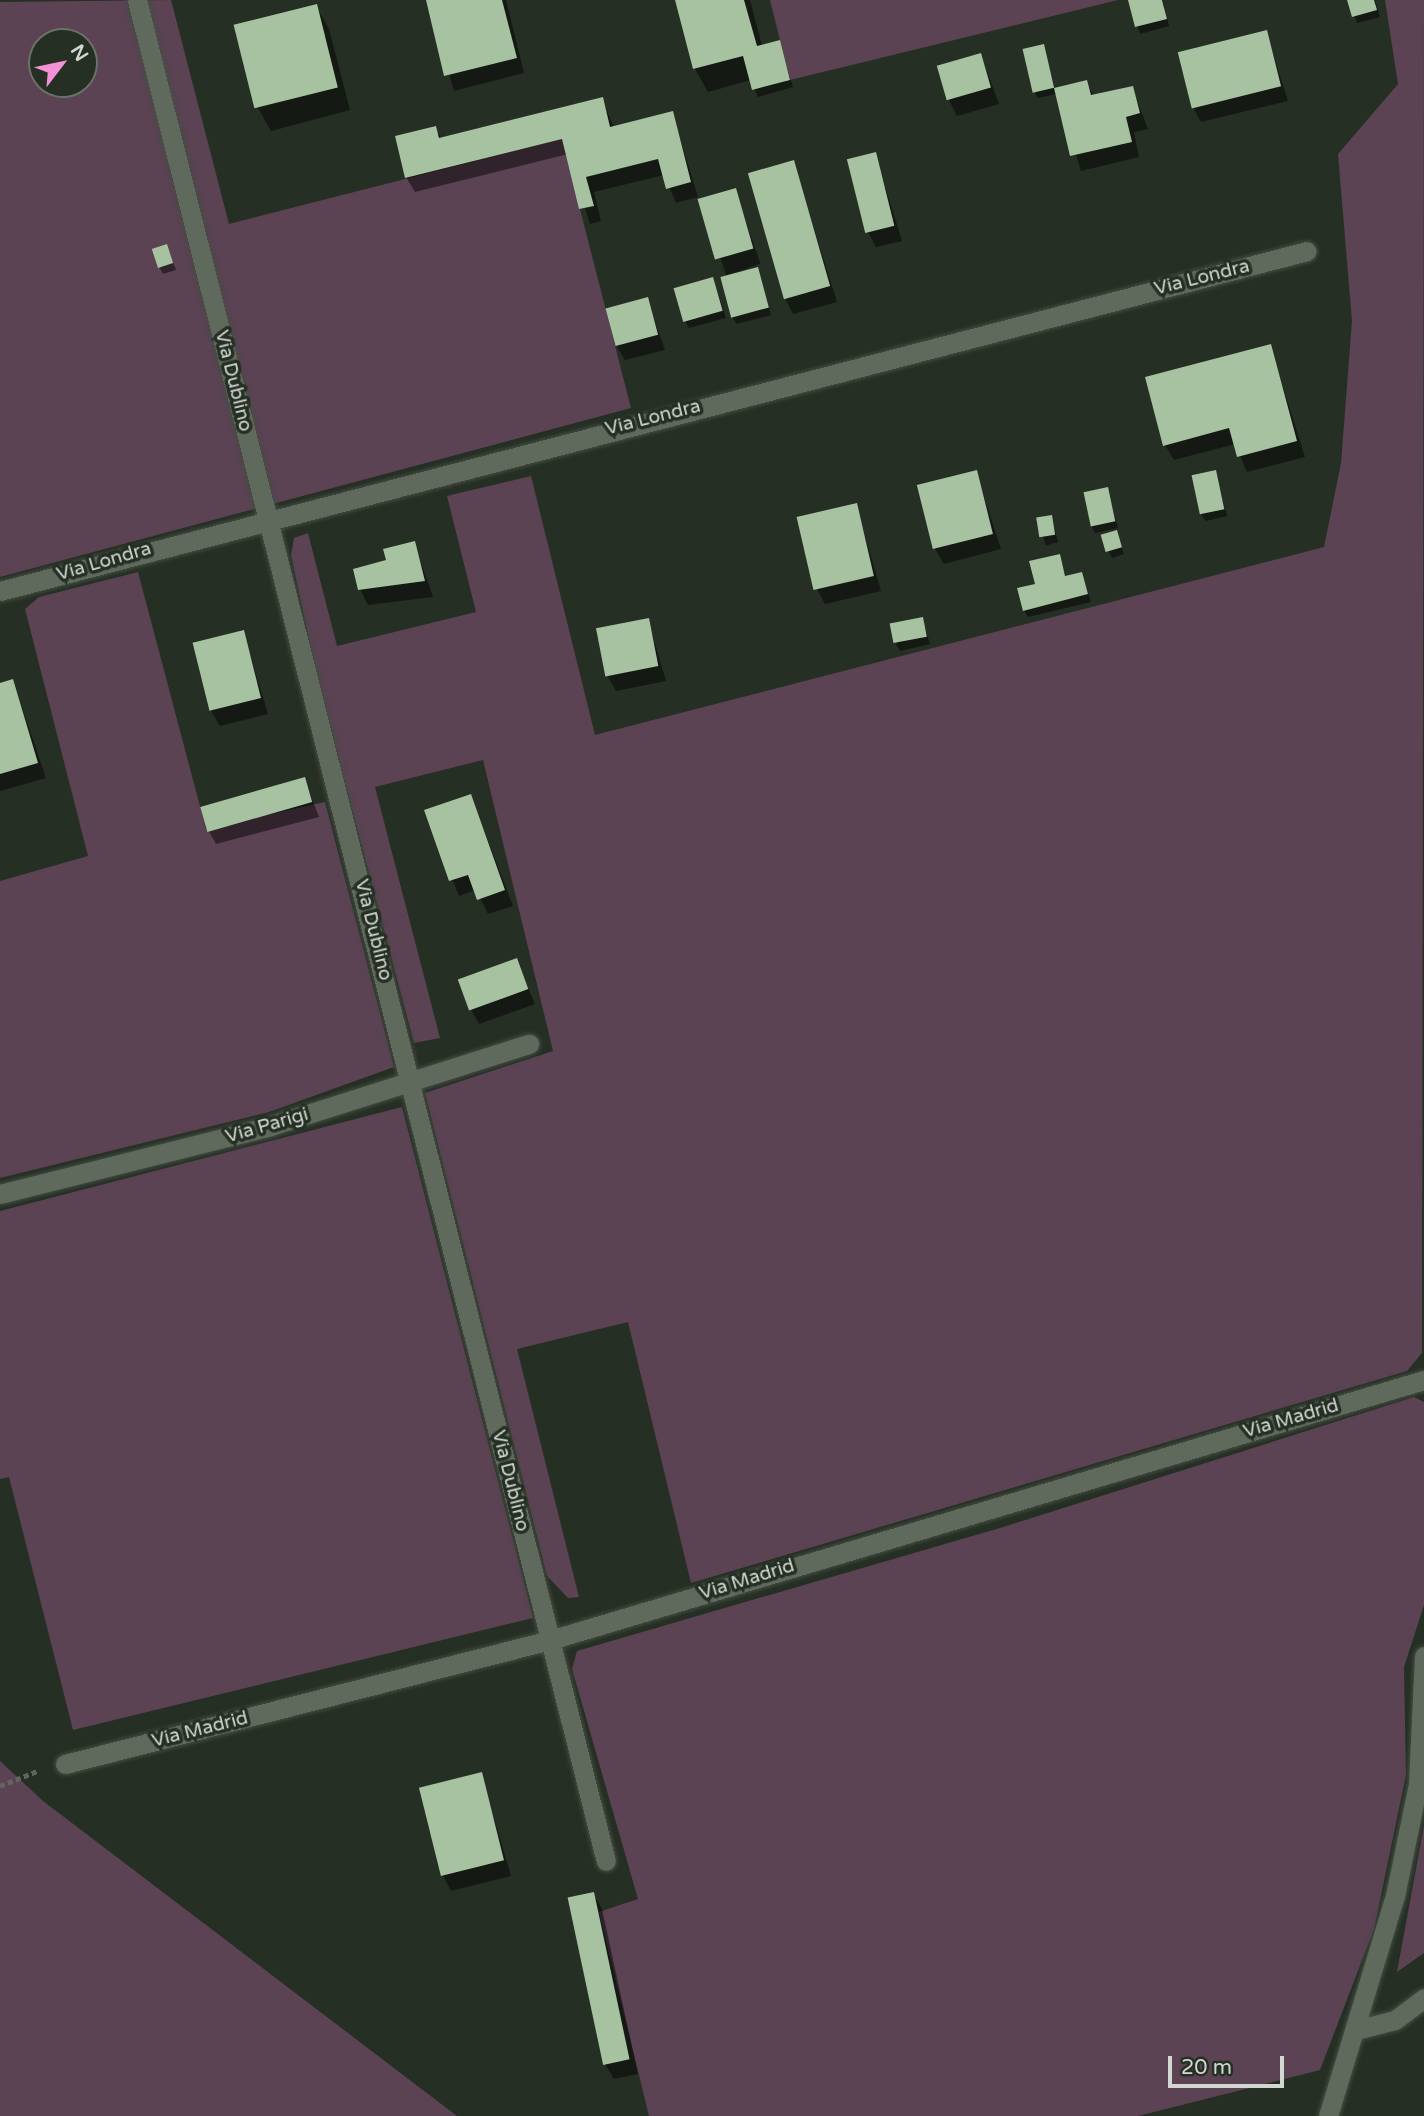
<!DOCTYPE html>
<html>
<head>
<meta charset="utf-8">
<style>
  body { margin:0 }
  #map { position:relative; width:1424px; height:2116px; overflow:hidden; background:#262f24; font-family:"Varela Round",sans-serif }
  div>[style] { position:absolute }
  .green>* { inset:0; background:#5b4353 }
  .shadow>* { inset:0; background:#0007; transform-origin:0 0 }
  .building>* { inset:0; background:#a6c2a1; transform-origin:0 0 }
  .path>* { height:4.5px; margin-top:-2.25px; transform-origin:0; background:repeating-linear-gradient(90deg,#5f675d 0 5px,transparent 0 8.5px) }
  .roads { filter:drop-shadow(0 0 2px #454d44) drop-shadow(0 0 2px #454d44) }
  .minor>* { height:19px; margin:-9.5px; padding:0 9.5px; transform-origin:9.5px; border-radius:9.5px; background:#5f6a5d }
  span { translate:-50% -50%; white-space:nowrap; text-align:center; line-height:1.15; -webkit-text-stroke:7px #262f24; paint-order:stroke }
  .street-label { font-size:19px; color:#d2d8d1 }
  .north { position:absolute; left:28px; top:28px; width:70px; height:70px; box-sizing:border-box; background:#262f24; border:2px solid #6b7369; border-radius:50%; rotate:58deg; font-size:19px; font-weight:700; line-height:28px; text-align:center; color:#d2d8d1 }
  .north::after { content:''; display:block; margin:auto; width:24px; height:32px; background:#f391d6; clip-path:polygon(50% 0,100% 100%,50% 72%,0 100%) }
  .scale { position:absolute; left:1168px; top:2056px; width:116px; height:32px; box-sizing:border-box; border:4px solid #d2d8d1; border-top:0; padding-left:9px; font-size:21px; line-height:24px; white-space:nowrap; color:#d2d8d1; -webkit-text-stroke:5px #262f24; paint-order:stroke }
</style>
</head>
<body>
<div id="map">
  <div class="green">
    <div style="clip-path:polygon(evenodd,171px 0,229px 224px,562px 139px,631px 408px,0 577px,0 2px,171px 0,42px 42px,84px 42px,84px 84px,42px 84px,42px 42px)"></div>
    <div style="clip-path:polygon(770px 0,1118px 0,790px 80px)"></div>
    <div style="clip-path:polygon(1385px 0,1424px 0,1422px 1353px,1407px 1371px,691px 1583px,628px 1322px,517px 1349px,579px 1597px,568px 1598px,547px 1576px,425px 1093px,553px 1051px,483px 760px,375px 787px,440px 1038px,414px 1043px,317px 676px,291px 555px,294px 538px,308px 533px,337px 646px,476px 612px,447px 496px,531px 476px,595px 735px,1324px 547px,1341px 463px,1352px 321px,1338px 154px,1398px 84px)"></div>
    <div style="clip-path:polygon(138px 572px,206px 829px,325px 802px,394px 1067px,269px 1112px,0 1178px,0 881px,88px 856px,25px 609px,39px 597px)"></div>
    <div style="clip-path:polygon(402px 1107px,533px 1618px,73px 1730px,9px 1477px,0 1479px,0 1211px)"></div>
    <div style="clip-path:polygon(1414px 1397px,1424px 1402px,1424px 1605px,1404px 1667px,1406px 1775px,1374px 1929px,1320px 2070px,1138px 2116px,649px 2116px,599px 1912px,638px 1899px,572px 1669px,577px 1651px,1000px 1528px)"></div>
    <div style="clip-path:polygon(0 1761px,43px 1801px,457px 2116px,0 2116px)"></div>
    <div style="clip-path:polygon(1424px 1825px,1424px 1953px,1397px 1972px)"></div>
  </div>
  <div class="shadow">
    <div style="clip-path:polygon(427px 0,506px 0,524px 73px,454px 91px)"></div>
    <div style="clip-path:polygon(677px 0,750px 0,763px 49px,779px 42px,793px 87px,758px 97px,751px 80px,708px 92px,695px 69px)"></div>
    <div style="clip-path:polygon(1129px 0,1163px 0,1169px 26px,1140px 34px)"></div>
    <div style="clip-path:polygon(1349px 0,1375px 0,1380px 17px,1357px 23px)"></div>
    <div style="clip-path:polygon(316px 6px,329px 29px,350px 110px,271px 131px,258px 108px)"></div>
    <div style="clip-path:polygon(1266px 32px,1288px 101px,1201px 122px,1193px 107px)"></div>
    <div style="clip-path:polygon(1043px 46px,1055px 89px,1086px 82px,1094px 96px,1132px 88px,1148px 129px,1134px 132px,1139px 157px,1081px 171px,1057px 94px,1038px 98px,1034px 91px)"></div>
    <div style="clip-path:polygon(981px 55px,999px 104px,957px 116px,949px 100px)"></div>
    <div style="clip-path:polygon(602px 99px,614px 128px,672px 113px,698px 197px,676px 203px,664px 175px,594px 192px,601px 221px,590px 224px,568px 154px,415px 192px,406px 177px,435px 128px,442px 139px)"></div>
    <div style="clip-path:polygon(875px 154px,902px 241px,876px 247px,868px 232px)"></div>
    <div style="clip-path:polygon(793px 162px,837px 302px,793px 314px,785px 298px)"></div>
    <div style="left:735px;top:190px;width:78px;height:36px;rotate:71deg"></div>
    <div style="clip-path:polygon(167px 246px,176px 270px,163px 274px,159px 267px)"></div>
    <div style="clip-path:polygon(757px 269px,771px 315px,737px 324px,732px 317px)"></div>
    <div style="clip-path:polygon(713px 279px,726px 318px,689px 328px,685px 321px)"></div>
    <div style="clip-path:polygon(647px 299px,665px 350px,625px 360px,616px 345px)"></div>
    <div style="clip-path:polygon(1270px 346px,1305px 457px,1247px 472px,1235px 444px,1174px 460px,1165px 445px)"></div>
    <div style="clip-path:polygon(976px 472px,1001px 549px,944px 564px,935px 549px)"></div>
    <div style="clip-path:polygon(1215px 472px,1227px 516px,1206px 521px,1201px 514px)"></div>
    <div style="clip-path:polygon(1107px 489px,1118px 528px,1095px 533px,1091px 526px)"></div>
    <div style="clip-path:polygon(856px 505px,881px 591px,825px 604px,817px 589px)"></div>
    <div style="left:1051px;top:517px;width:26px;height:13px;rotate:74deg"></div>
    <div style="clip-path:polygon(1116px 532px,1124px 554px,1112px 558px,1108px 550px)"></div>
    <div style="clip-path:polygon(414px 543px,433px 597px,368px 605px,360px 589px)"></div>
    <div style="clip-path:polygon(1059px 556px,1066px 578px,1082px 574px,1091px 602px,1028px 617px,1024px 610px)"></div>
    <div style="clip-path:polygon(922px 619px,930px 644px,900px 651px,896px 644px)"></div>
    <div style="clip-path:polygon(648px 620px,666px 681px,616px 691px,607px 675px)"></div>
    <div style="clip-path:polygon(243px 632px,268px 714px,220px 726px,211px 711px)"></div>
    <div style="clip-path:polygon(13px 681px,46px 778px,0 791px,0 685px)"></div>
    <div style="clip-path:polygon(304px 779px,319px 817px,216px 844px,207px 828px)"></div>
    <div style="clip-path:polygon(471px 796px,513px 906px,488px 914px,476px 890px,459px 896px,426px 811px)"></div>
    <div style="clip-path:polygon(516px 960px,535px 1004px,479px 1024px,471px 1009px)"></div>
    <div style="clip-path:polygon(481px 1774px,511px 1876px,451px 1891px,443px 1876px)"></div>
    <div style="clip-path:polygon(593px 1894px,602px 1909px,638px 2074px,614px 2079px,605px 2064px)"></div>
  </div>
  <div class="building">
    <div style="clip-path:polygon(426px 0,502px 0,517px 58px,444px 76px)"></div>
    <div style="clip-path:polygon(675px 0,744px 0,757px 46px,780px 40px,790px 80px,752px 90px,743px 56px,693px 69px)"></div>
    <div style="clip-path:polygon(1128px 0,1162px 0,1167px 19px,1135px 27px)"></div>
    <div style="clip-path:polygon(1347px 0,1374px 0,1377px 10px,1352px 17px)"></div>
    <div style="left:317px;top:4px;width:86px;height:86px;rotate:76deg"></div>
    <div style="left:1267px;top:30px;width:58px;height:92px;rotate:76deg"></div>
    <div style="left:1044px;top:44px;width:45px;height:22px;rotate:77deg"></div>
    <div style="left:981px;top:53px;width:36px;height:46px;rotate:74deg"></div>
    <div style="clip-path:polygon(1087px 80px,1091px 95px,1133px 86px,1140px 113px,1126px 117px,1132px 142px,1070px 156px,1054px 88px)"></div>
    <div style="clip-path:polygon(603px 97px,610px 127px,673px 111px,691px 182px,666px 189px,658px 159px,586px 177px,594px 206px,579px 209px,562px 139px,405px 178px,395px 136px,436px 126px,439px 138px)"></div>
    <div style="left:876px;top:152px;width:76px;height:30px;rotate:76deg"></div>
    <div style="left:794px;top:160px;width:131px;height:48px;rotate:74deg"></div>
    <div style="left:736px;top:188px;width:63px;height:40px;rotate:74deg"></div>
    <div style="left:167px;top:244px;width:20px;height:16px;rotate:72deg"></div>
    <div style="left:758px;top:267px;width:42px;height:39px;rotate:75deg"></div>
    <div style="left:713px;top:277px;width:35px;height:41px;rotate:74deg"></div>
    <div style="left:648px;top:297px;width:39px;height:44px;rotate:75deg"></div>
    <div style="clip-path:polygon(1271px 344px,1297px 441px,1237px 457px,1229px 428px,1163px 446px,1145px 377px)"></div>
    <div style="left:977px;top:470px;width:66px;height:62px;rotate:76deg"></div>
    <div style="left:1216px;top:470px;width:40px;height:25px;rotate:78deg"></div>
    <div style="left:1108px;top:487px;width:35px;height:25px;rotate:78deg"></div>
    <div style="left:857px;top:503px;width:75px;height:62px;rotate:77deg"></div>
    <div style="left:1052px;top:515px;width:20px;height:16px;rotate:81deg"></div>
    <div style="left:1117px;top:530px;width:18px;height:17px;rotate:74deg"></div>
    <div style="clip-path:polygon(415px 541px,425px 581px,358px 590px,353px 569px,386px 560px,383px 549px)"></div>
    <div style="clip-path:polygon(1060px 554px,1065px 576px,1082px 572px,1088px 594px,1023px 611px,1017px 588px,1035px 584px,1029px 561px)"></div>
    <div style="left:923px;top:617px;width:20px;height:34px;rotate:79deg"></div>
    <div style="left:649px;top:618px;width:49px;height:54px;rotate:79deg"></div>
    <div style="left:244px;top:630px;width:70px;height:53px;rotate:76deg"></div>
    <div style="clip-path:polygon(13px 679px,38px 763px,0 774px,0 683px)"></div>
    <div style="left:305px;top:777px;width:26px;height:109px;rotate:74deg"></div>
    <div style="clip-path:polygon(471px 794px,505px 890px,477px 900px,468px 875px,449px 881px,424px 810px)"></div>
    <div style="left:517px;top:958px;width:33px;height:63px;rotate:70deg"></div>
    <div style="left:482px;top:1772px;width:91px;height:65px;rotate:76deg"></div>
    <div style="left:594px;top:1892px;width:171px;height:27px;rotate:78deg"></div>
  </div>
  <div class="path">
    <div style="left:0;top:1786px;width:40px;rotate:-22deg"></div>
  </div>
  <div class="roads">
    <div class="minor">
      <div style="left:137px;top:0;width:1919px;rotate:75.86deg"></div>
      <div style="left:0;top:591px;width:1350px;rotate:-14.58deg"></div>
      <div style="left:0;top:1194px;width:278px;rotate:-14.1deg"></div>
      <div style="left:270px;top:1126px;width:272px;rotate:-17.6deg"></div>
      <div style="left:65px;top:1764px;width:501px;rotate:-14.34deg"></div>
      <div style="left:550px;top:1640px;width:912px;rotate:-16.57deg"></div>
      <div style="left:1356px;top:2030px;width:40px;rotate:-14.4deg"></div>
      <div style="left:1395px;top:2020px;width:36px;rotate:-37deg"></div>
      <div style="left:1328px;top:2116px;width:230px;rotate:-73.1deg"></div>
      <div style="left:1395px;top:1896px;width:114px;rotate:-78.4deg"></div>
      <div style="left:1418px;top:1784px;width:128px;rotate:-87.3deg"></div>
    </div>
  </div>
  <div class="street-label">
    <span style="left:1202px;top:278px;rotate:-14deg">Via Londra</span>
    <span style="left:233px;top:381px;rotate:76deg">Via Dublino</span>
    <span style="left:653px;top:418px;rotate:-14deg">Via Londra</span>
    <span style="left:104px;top:562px;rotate:-16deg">Via Londra</span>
    <span style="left:373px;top:930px;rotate:76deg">Via Dublino</span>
    <span style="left:267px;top:1126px;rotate:-16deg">Via Parigi</span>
    <span style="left:1291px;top:1419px;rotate:-16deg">Via Madrid</span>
    <span style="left:510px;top:1481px;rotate:76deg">Via Dublino</span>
    <span style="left:747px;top:1580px;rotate:-17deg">Via Madrid</span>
    <span style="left:200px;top:1730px;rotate:-14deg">Via Madrid</span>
  </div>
  <div class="north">N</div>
  <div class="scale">20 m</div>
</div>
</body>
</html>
